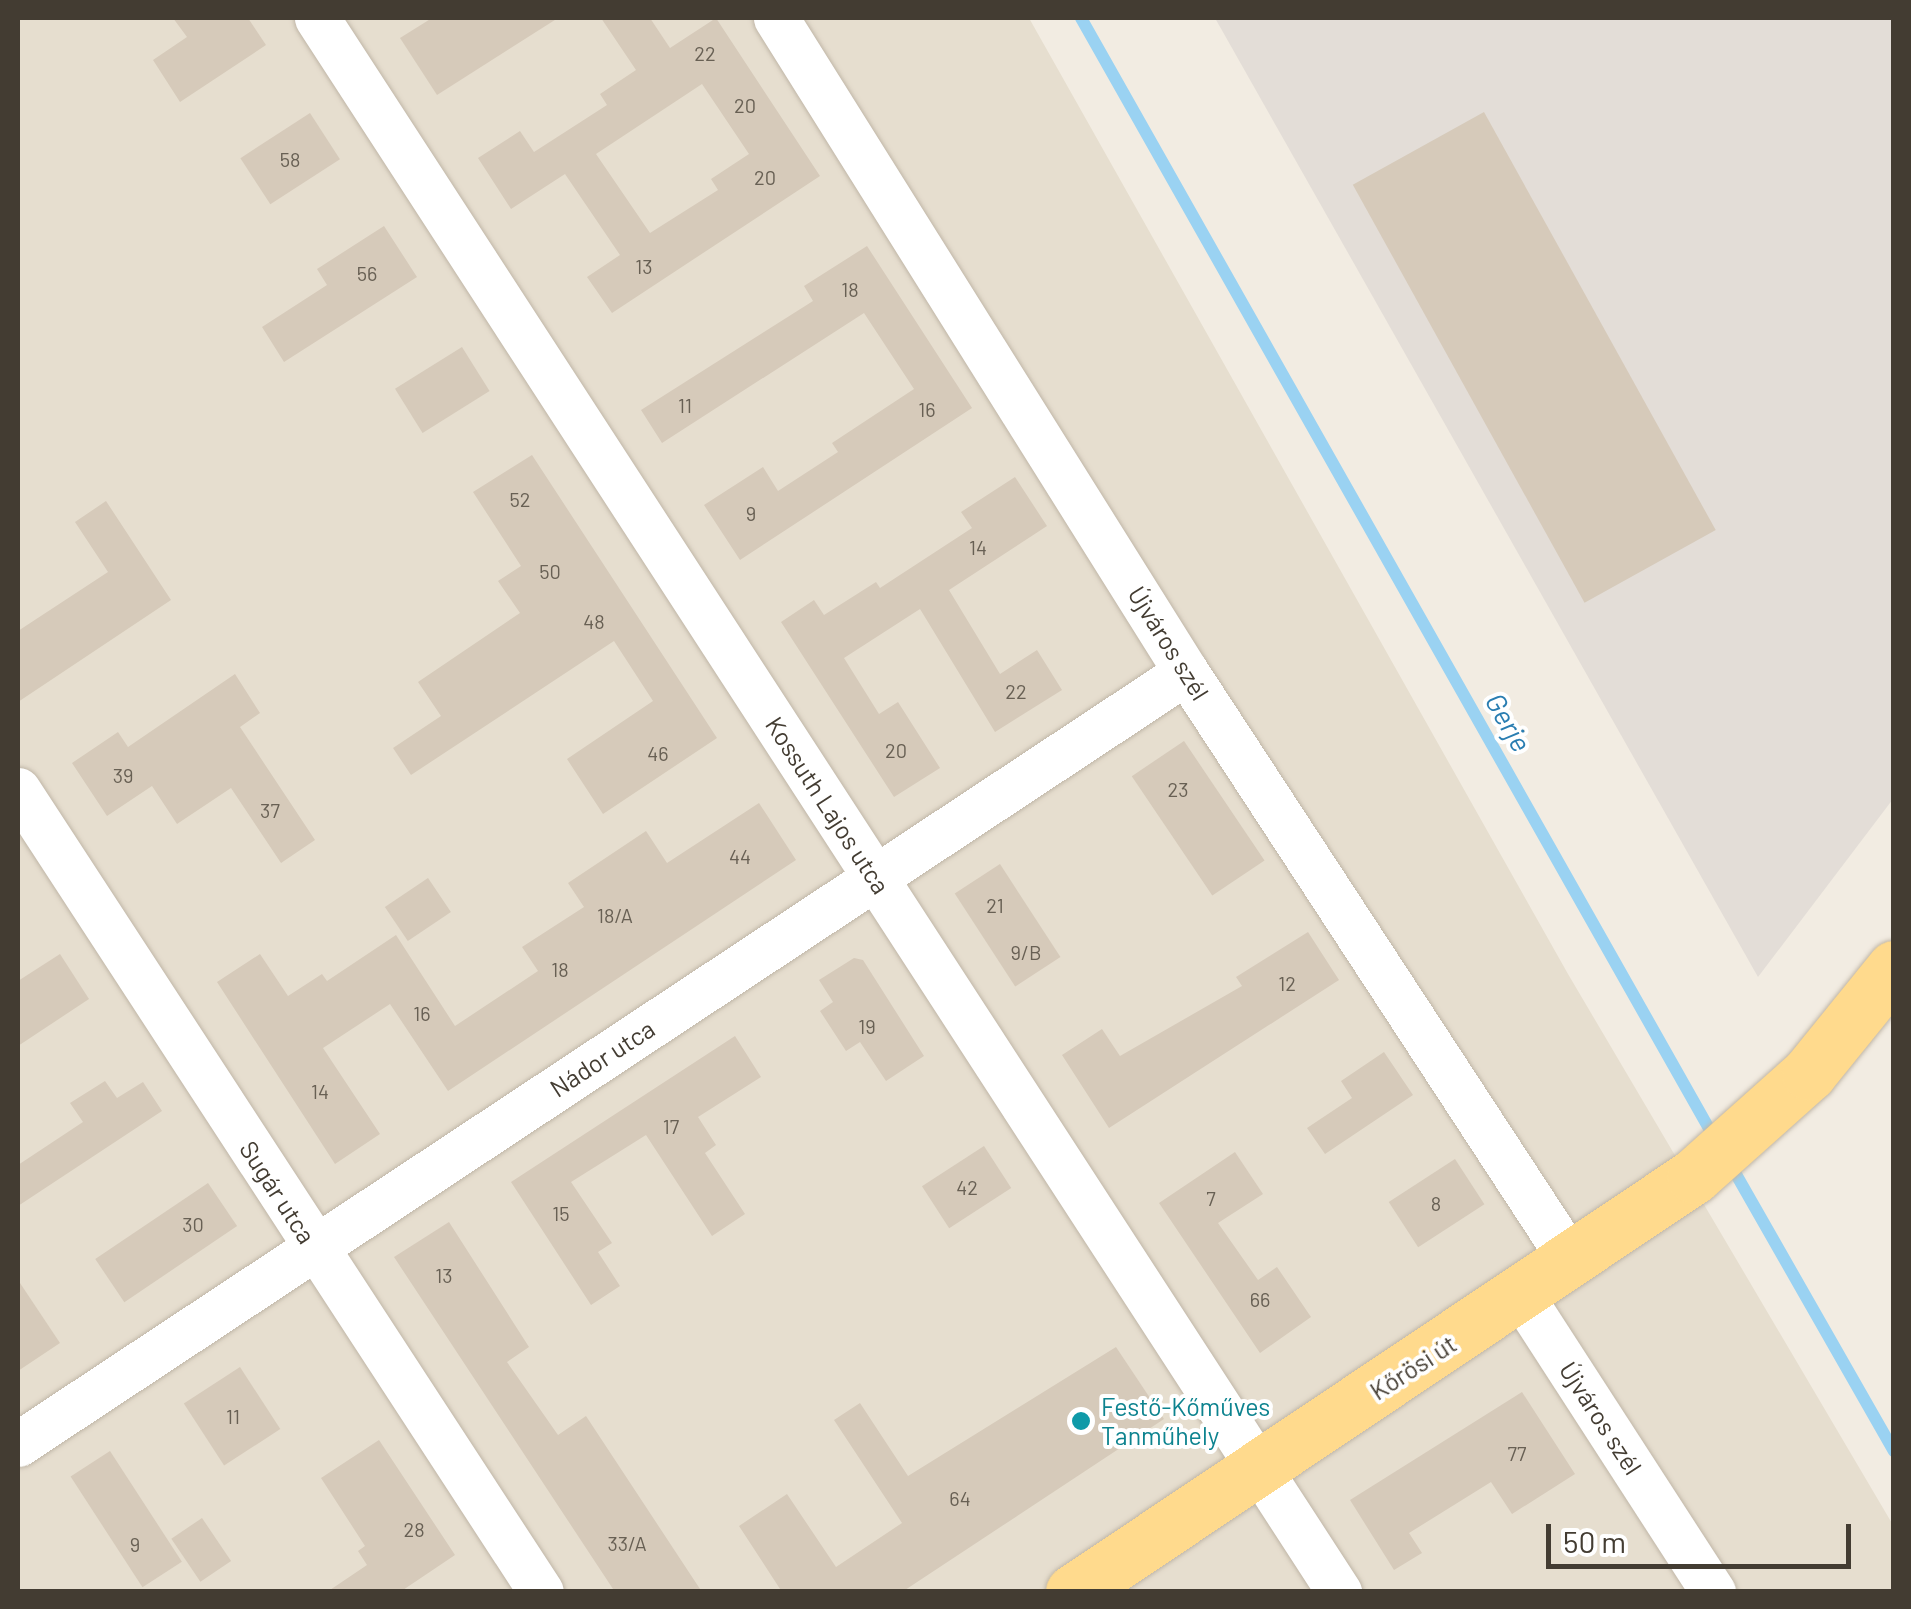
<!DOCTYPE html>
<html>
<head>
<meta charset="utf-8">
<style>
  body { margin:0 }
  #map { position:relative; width:1911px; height:1609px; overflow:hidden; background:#f2ece2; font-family:Barlow,sans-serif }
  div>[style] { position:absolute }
  .residential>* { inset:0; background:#e6decf }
  .industrial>* { inset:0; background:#e3ddd7 }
  .stream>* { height:12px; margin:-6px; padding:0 6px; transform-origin:6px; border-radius:6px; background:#9ad2f2 }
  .building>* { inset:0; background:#d6caba; transform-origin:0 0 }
  .roads { filter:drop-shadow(0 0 2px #c0b6a7) drop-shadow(0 0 2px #c0b6a7) }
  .minor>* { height:45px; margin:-22.5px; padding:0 22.5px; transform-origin:22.5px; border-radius:22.5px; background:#fff }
  .primary>* { height:55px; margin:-27.5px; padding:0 27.5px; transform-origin:27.5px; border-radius:27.5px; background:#ffda8d }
  .dots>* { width:28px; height:28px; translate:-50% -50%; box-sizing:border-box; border:5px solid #fff; border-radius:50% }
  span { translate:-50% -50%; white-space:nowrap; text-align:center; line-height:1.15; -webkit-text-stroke:8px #fff; paint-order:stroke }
  .number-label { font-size:20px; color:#686054 }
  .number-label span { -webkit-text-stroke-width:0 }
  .street-label { font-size:25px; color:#433c32 }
  .culture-label { font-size:25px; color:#0d838f }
  .left { translate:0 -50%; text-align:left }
  .water-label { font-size:28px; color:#297db1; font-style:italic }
  .frame { position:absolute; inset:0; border:20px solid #433c32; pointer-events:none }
  .scale { position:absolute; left:1546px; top:1524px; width:305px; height:45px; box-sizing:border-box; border:5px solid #433c32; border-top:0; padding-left:12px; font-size:30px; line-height:35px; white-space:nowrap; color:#433c32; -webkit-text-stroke:8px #fff; paint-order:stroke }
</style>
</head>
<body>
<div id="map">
  <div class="residential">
    <div style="clip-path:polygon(18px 18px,1029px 18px,1568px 974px,1893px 1525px,1893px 1591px,18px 1591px)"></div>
  </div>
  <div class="industrial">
    <div style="clip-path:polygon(1215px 18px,1893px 18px,1893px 799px,1758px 977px)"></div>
  </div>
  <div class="stream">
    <div style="left:1081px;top:18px;width:1290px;rotate:60.51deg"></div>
    <div style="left:1729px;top:1162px;width:333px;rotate:60.3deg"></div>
  </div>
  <div class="building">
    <div style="clip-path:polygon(173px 18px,248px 18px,266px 45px,180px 102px,153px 60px,187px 37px)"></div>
    <div style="clip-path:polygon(432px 18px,558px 18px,437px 95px,400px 38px)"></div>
    <div style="clip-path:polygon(evenodd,601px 18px,650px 18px,670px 48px,716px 18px,820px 176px,612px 313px,587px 277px,620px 255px,565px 174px,511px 209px,478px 158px,520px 131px,534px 152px,607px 105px,600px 94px,636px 70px,601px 18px,702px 84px,749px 154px,711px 179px,718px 190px,650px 233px,596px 154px,702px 84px)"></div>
    <div style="left:1484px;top:112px;width:478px;height:150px;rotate:61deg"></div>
    <div style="left:310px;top:113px;width:55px;height:83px;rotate:57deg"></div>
    <div style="clip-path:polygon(384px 226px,417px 277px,284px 362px,262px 327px,327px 285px,317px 269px)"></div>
    <div style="clip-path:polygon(867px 246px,972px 408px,740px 560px,704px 505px,763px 467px,778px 491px,838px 452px,832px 443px,914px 389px,864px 313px,662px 443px,641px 410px,813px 301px,804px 286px)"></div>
    <div style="left:462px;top:347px;width:52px;height:79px;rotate:58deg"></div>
    <div style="clip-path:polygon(532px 455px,717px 738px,603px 814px,567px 759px,653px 701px,614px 641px,411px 775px,393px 748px,441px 716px,418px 682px,520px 613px,498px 581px,521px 566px,473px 492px)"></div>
    <div style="clip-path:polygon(1015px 477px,1047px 526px,949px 590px,1000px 674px,1037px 650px,1062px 690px,995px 732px,920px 609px,844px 658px,879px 714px,898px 702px,940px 768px,894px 797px,781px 622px,814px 600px,824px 615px,876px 582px,880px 588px,972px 528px,961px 512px)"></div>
    <div style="clip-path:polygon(106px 501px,171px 600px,18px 702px,18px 631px,108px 572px,75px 522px)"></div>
    <div style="clip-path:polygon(235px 674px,260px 713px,240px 727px,315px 840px,281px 863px,231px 788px,177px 824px,152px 786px,107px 816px,72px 763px,118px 732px,128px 747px)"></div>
    <div style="left:1184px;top:741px;width:144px;height:63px;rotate:56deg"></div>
    <div style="clip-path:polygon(759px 803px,796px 860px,448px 1091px,390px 1004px,323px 1048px,380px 1134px,335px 1164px,217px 982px,260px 954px,288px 996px,322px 974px,327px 981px,396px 935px,455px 1026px,538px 971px,522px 947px,584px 907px,568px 883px,646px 831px,667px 863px)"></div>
    <div style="left:1000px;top:864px;width:111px;height:54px;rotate:57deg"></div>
    <div style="left:428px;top:878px;width:41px;height:52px;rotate:56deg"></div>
    <div style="clip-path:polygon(1308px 932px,1339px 980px,1109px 1128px,1062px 1055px,1102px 1029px,1120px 1056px,1242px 986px,1236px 977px)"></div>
    <div style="clip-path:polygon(60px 954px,89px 999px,18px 1046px,18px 981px)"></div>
    <div style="clip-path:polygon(854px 958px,863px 960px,924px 1056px,886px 1081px,860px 1042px,846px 1051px,820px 1011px,833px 1002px,819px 980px)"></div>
    <div style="clip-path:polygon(735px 1036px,761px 1077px,698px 1117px,716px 1145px,705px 1153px,745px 1214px,712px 1236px,646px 1135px,571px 1182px,612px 1243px,598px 1252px,620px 1286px,591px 1305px,511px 1182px)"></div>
    <div style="clip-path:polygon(1384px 1052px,1413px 1095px,1325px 1154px,1307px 1128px,1352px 1098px,1341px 1081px)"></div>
    <div style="clip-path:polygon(105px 1081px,117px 1098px,143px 1082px,162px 1111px,18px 1206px,18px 1165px,83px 1122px,70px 1103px)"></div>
    <div style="left:984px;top:1146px;width:50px;height:74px;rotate:57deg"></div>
    <div style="clip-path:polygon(1235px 1152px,1263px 1194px,1218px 1223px,1258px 1280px,1277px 1267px,1311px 1317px,1260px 1353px,1159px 1203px)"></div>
    <div style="left:1455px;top:1159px;width:54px;height:79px;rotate:57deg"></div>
    <div style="left:208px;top:1183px;width:52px;height:136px;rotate:56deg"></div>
    <div style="clip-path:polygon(449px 1222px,529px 1347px,507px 1362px,558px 1435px,586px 1416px,702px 1592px,615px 1592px,394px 1257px)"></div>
    <div style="clip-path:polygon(18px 1280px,60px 1343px,18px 1371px)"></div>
    <div style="clip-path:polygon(1116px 1347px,1164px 1419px,902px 1592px,782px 1592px,739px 1526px,787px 1494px,836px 1567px,902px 1523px,834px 1420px,860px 1403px,908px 1476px)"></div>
    <div style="left:240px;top:1367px;width:74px;height:67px;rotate:57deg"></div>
    <div style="clip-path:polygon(1522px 1392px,1575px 1474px,1512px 1514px,1491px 1482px,1409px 1533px,1422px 1553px,1394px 1570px,1350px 1500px)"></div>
    <div style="clip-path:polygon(379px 1440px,455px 1555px,400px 1592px,327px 1592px,367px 1565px,358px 1551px,365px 1546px,321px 1478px)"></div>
    <div style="left:110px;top:1451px;width:132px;height:47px;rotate:57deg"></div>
    <div style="left:202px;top:1518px;width:52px;height:37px;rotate:56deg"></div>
  </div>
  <div class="roads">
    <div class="minor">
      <div style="left:317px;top:18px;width:1877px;rotate:57deg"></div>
      <div style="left:776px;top:18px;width:772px;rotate:57.92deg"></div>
      <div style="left:1186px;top:672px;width:705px;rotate:56.81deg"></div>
      <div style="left:18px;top:790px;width:957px;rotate:56.89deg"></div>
      <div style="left:1521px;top:1295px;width:354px;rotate:57.1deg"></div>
      <div style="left:18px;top:1444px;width:1400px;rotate:-33.46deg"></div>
    </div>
    <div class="primary">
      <div style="left:1073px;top:1592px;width:747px;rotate:-33.82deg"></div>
      <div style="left:1694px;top:1176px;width:154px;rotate:-41.8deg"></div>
      <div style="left:1809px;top:1073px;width:135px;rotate:-51deg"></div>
    </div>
  </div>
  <div class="dots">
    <div style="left:1081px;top:1421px;background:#0f9aa8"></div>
  </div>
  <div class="number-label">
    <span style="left:705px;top:53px">22</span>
    <span style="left:745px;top:105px">20</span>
    <span style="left:290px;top:159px">58</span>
    <span style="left:765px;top:177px">20</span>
    <span style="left:644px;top:266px">13</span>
    <span style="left:367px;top:273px">56</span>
    <span style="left:850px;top:289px">18</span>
    <span style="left:685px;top:405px">11</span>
    <span style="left:927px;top:409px">16</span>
    <span style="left:520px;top:499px">52</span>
    <span style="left:751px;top:513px">9</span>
    <span style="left:978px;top:547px">14</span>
    <span style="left:550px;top:571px">50</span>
    <span style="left:594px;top:621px">48</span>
    <span style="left:1016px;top:691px">22</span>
    <span style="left:896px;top:750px">20</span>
    <span style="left:658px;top:753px">46</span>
    <span style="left:123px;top:775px">39</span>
    <span style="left:1178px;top:789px">23</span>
    <span style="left:270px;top:810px">37</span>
    <span style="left:740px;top:856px">44</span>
    <span style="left:995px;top:905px">21</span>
    <span style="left:615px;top:915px">18/A</span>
    <span style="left:1026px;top:952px">9/B</span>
    <span style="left:560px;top:969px">18</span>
    <span style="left:1287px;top:983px">12</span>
    <span style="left:422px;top:1013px">16</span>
    <span style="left:867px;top:1026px">19</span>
    <span style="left:320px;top:1091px">14</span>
    <span style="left:671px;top:1126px">17</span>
    <span style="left:967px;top:1187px">42</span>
    <span style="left:1211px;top:1198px">7</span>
    <span style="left:1436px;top:1203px">8</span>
    <span style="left:561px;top:1213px">15</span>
    <span style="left:193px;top:1224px">30</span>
    <span style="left:444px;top:1275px">13</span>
    <span style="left:1260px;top:1299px">66</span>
    <span style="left:233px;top:1416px">11</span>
    <span style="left:1517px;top:1453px">77</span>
    <span style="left:960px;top:1498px">64</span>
    <span style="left:414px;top:1529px">28</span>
    <span style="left:627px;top:1543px">33/A</span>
    <span style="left:135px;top:1544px">9</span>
  </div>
  <div class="street-label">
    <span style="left:1169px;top:643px;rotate:58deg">Újváros szél</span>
    <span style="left:828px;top:805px;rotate:57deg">Kossuth Lajos utca</span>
    <span style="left:602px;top:1058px;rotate:-33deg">Nádor utca</span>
    <span style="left:278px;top:1192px;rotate:57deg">Sugár utca</span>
    <span style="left:1413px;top:1367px;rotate:-33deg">Kőrösi út</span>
    <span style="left:1601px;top:1418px;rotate:57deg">Újváros szél</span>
  </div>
  <div class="culture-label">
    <span class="left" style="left:1101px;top:1421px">Festő-Kőműves<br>Tanműhely</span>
  </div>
  <div class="water-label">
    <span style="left:1509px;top:722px;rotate:60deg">Gerje</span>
  </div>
  <div class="frame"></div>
  <div class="scale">50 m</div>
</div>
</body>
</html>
